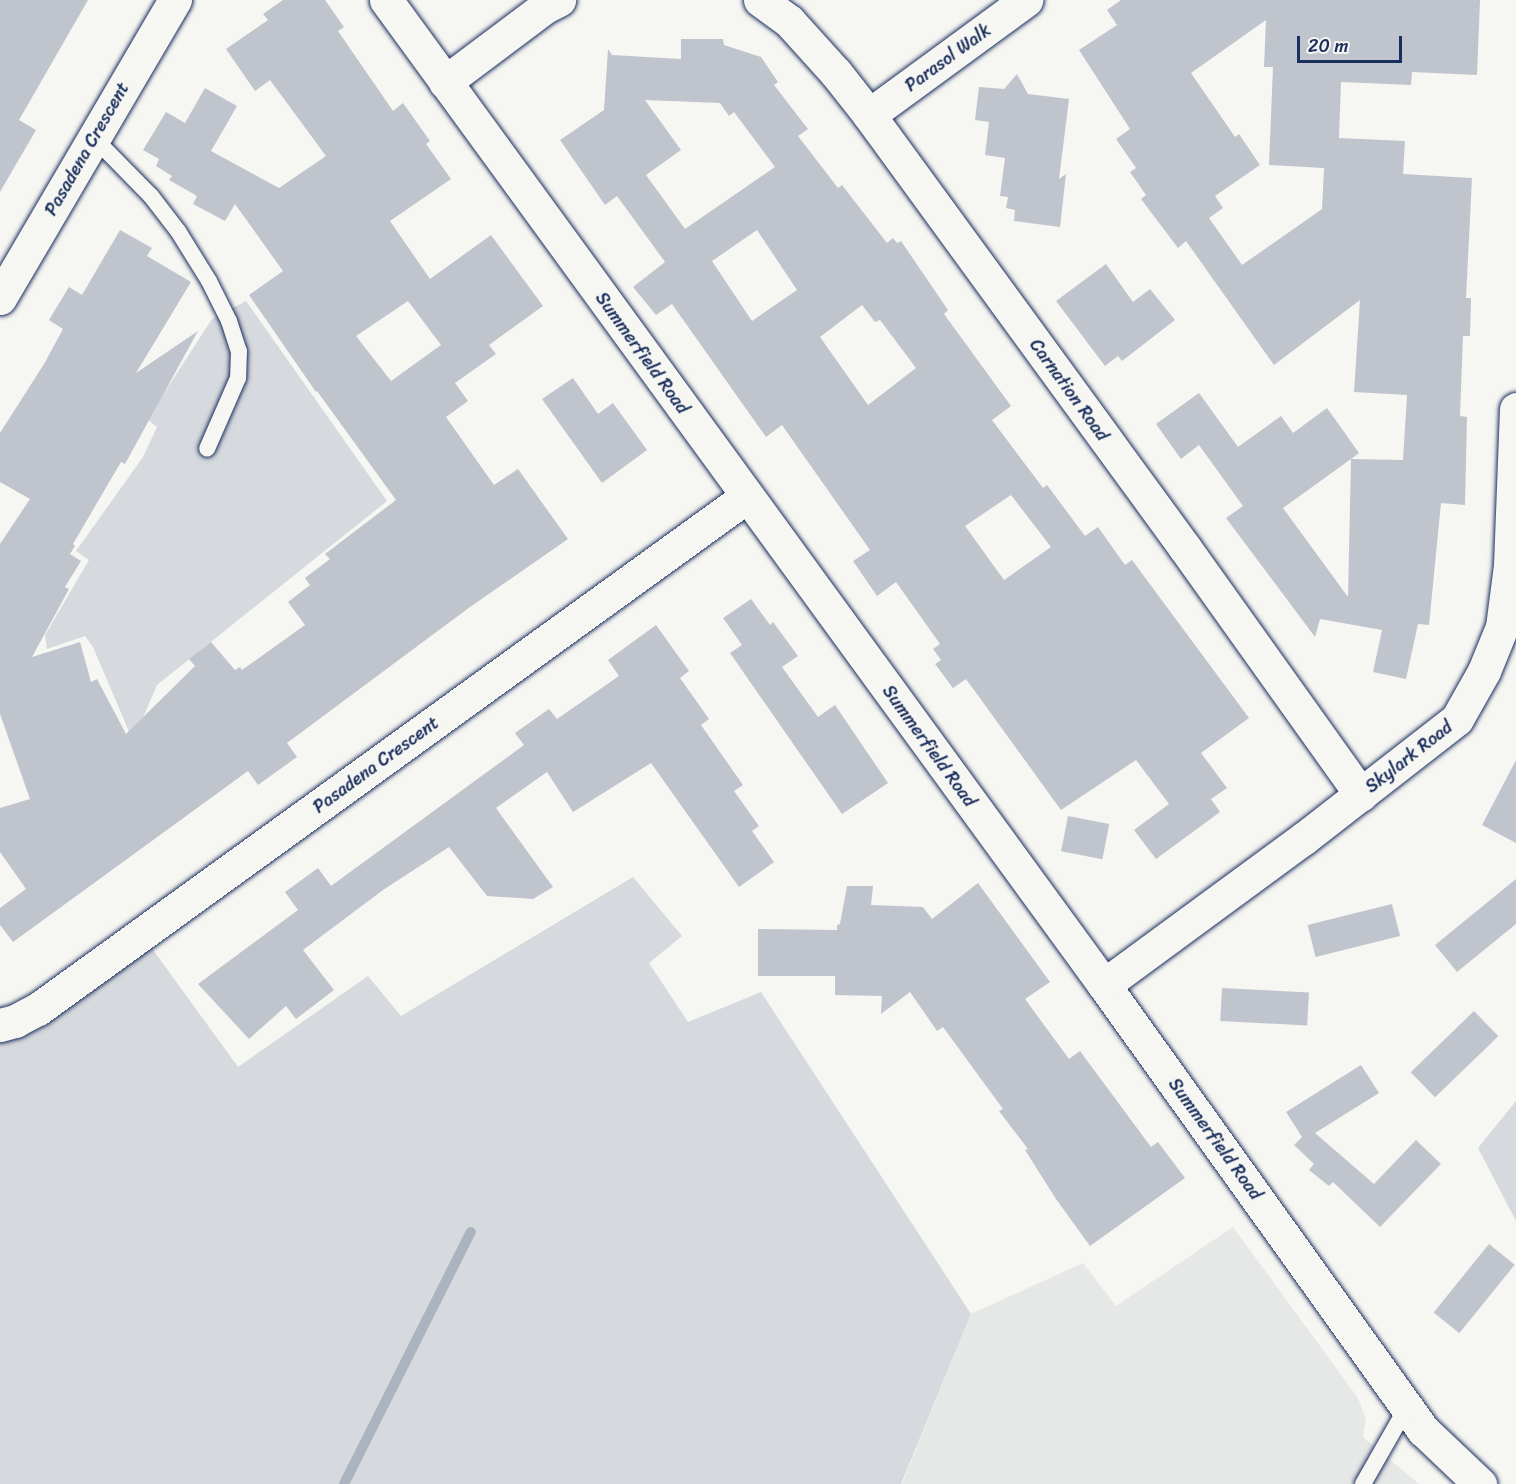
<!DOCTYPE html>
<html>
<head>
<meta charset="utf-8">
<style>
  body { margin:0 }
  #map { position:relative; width:1516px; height:1484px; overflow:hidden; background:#f6f6f2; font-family:Sriracha,sans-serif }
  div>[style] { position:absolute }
  .built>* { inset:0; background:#e6e7e7 }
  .green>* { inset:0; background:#d6d9dd }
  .stream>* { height:10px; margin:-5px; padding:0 5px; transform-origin:5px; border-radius:5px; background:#abb2c0 }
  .building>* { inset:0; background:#c0c4cd; transform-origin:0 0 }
  .roads { filter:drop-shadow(0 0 2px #1b2f5e) drop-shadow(0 0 2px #1b2f5e) }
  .lane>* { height:16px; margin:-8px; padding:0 8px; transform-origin:8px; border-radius:8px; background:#f6f6f2 }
  .street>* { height:33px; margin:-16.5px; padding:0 16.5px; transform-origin:16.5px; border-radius:16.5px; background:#f6f6f2 }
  span { translate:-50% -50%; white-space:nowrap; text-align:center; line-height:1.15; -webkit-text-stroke:5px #f6f6f2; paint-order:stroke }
  .street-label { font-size:18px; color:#1b2f5e }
  .scale { position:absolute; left:1297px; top:36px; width:105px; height:27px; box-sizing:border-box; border:3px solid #1b2f5e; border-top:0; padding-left:8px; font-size:18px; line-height:21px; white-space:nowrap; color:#1b2f5e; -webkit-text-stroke:4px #f6f6f2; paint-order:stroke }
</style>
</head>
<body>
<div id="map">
  <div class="built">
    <div style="clip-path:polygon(1233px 1227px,1358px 1398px,1366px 1419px,1363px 1437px,1419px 1484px,902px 1484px,971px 1314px,1083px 1263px,1116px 1306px)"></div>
  </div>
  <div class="green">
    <div style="clip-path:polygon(246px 301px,387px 501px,157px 685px,133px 741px,93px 647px,85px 636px,47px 649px,45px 635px,89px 560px,76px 551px,143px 457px,157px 427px,147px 419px,212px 319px)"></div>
    <div style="clip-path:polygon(633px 877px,682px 936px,649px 963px,688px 1022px,761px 992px,971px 1314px,901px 1484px,0 1484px,0 1026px,143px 936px,238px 1067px,368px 976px,401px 1016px)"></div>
    <div style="clip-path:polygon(1516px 1101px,1516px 1221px,1478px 1148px)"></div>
  </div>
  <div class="stream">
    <div style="left:344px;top:1484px;width:282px;rotate:-63.3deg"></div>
  </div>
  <div class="building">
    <div style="clip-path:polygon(0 0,88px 0,19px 120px,36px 130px,0 192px)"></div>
    <div style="clip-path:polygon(evenodd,283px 0,325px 0,344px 27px,338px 31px,393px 111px,403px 103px,430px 141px,426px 144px,451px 179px,390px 221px,430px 279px,491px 235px,543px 306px,489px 345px,496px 354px,455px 383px,468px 401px,446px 417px,494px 485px,518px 469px,568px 539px,470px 607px,287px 743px,297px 757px,258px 785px,248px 771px,13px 942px,0 925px,0 908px,26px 889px,0 852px,0 808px,30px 799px,0 714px,0 544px,30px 499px,0 482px,0 433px,44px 364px,63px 329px,49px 320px,69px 287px,82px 295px,120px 230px,152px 248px,147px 256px,191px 282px,136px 373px,198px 331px,125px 464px,121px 462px,73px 544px,75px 546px,70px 554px,81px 561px,65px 587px,69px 589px,32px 657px,80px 642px,91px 682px,97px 679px,126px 734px,195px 666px,189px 659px,211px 642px,235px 670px,240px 667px,242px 670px,305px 625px,288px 602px,310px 585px,305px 578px,330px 559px,325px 554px,396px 500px,317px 391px,316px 392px,249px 295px,283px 271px,235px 204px,225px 221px,193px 204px,197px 196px,169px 180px,172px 176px,156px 166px,159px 159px,143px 150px,166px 112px,185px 123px,205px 88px,237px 106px,211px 151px,279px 188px,326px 156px,270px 80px,255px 91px,226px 49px,268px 20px,263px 14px,283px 0,408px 301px,441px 345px,391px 381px,356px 336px,408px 301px)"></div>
    <div style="clip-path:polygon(evenodd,1121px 0,1480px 0,1477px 75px,1412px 72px,1411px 85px,1341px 82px,1339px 138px,1405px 141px,1403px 174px,1472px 178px,1466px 298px,1471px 298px,1470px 336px,1463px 336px,1460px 416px,1467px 417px,1465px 505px,1441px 503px,1429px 625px,1418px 624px,1406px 679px,1373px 672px,1382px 630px,1320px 619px,1315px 637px,1226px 518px,1243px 506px,1199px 445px,1181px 459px,1156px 424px,1199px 393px,1238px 447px,1281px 416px,1293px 433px,1327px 408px,1359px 453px,1351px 459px,1403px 460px,1407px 395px,1354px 392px,1360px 300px,1274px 365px,1186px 241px,1178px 248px,1141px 199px,1146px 195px,1130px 172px,1136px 168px,1116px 139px,1130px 129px,1079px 50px,1117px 25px,1107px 10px,1121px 0,1266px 20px,1264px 67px,1273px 67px,1269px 165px,1324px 168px,1322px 209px,1242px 265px,1209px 218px,1223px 208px,1215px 196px,1260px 165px,1239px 134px,1235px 137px,1191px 73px,1266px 20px,1121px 0,1351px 459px,1348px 597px,1283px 508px,1351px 459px)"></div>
    <div style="clip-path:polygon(evenodd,681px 39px,723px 39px,724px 45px,761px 57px,778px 82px,774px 85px,808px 129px,798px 136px,838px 188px,842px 185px,887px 243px,893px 238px,897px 243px,901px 241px,948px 310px,944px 314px,1011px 406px,992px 420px,1043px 488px,1047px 485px,1085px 536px,1098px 527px,1125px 565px,1132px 560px,1249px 718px,1201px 753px,1227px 788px,1211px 799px,1220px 812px,1156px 859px,1134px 830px,1169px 804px,1136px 760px,1061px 810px,966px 679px,953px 688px,935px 664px,941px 660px,933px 649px,940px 644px,896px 582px,877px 596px,853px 561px,870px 550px,782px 425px,766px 437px,672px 304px,656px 315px,633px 287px,665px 262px,617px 196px,605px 205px,560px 140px,604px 110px,608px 49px,612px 55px,681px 59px,681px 39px,645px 100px,720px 103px,729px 116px,734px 112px,775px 167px,685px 229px,646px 175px,681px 150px,645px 100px,681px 39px,757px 230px,797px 290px,752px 321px,712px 261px,757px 230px,681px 39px,862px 305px,875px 322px,880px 320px,916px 368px,868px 405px,820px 337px,862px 305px,681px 39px,1011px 495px,1051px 547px,1004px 580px,965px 526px,1011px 495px)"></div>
    <div style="clip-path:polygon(1017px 74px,1028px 94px,1069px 99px,1059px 179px,1066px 174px,1060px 227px,1014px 221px,1015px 210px,1006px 208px,1008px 197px,1000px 196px,1005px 158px,985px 155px,989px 122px,975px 120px,979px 87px,1004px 89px)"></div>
    <div style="clip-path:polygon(1106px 264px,1133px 302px,1150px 289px,1175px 320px,1122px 361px,1118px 356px,1105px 366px,1056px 301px)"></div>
    <div style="clip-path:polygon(573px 378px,598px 414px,613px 403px,647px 450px,602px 483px,542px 399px)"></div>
    <div style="clip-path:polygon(751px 599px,770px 625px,773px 622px,798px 656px,782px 667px,818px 717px,835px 705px,888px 783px,842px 814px,730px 653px,742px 645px,723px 618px)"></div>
    <div style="clip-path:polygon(656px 625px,689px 671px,680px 678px,709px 719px,701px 725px,743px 785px,734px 791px,759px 826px,752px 831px,774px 862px,739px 887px,651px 763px,573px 812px,547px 772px,496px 808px,553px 887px,533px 899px,487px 896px,449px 847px,383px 890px,303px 950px,334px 990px,296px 1019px,286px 1006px,249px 1039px,198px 984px,298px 910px,285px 892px,318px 868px,331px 886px,524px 745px,515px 733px,549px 709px,557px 719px,619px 676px,608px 660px)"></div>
    <div style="clip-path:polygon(1516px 760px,1516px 843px,1482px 825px)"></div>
    <div style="left:1068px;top:816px;width:42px;height:36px;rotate:11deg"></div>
    <div style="clip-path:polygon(1516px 879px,1516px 924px,1457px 972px,1435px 945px)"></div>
    <div style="clip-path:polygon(978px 883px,1050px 982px,1025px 999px,1069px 1059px,1080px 1051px,1151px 1147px,1158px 1142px,1185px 1178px,1090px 1246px,1056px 1199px,1025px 1150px,1028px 1149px,999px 1111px,1003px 1109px,943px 1027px,937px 1031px,910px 992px,881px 1014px,882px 996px,835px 995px,835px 976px,758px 976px,758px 929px,837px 930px,837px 925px,840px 924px,847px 886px,873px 886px,871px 905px,923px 907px,932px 919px)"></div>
    <div style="left:1392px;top:904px;width:33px;height:87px;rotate:76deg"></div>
    <div style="left:1222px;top:988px;width:87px;height:33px;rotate:3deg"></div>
    <div style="left:1474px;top:1011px;width:35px;height:88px;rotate:46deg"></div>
    <div style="clip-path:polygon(1361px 1065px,1379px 1093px,1315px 1133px,1374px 1184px,1416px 1140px,1441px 1164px,1380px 1227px,1333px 1182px,1329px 1186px,1309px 1170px,1314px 1164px,1294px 1145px,1302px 1137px,1286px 1112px)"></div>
    <div style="left:1489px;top:1244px;width:33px;height:88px;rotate:39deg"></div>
  </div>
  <div class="roads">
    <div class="lane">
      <div style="left:94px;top:138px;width:81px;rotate:45.5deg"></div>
      <div style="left:151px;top:196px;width:44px;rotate:52.4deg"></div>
      <div style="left:178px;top:231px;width:59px;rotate:58.2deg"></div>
      <div style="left:209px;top:281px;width:45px;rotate:63.4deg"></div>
      <div style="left:229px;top:321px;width:32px;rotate:72deg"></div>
      <div style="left:239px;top:351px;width:27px;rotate:92deg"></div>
      <div style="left:238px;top:378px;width:77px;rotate:113.6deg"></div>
      <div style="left:1363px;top:1484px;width:89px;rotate:-60.3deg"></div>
    </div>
    <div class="street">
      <div style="left:386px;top:0;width:1219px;rotate:53.91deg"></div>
      <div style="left:1104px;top:985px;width:548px;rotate:54.37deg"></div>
      <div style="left:1423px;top:1430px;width:79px;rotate:43.5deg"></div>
      <div style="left:760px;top:0;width:36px;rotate:36deg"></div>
      <div style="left:789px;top:21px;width:70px;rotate:47.9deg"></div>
      <div style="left:836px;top:73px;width:53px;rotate:51.8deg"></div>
      <div style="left:869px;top:115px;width:536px;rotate:53.88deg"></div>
      <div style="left:1185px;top:548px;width:303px;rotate:54.5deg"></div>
      <div style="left:445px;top:82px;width:125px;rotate:-36.9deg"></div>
      <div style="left:545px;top:7px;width:16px;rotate:-27deg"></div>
      <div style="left:869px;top:115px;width:195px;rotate:-36.2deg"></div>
      <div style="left:0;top:298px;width:346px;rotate:-59.6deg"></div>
      <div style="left:1104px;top:985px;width:247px;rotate:-36.3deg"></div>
      <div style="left:1303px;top:839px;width:195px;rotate:-37.9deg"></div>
      <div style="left:1457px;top:719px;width:55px;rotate:-60.6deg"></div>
      <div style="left:1484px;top:671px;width:48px;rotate:-67.8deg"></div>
      <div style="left:1502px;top:627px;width:63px;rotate:-82.6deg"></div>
      <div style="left:1510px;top:565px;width:156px;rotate:-87.8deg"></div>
      <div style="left:0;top:1025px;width:16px;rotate:-15deg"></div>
      <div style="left:15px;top:1021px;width:26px;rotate:-28deg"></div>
      <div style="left:38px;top:1009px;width:874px;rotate:-35.87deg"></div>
    </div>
  </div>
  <div class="street-label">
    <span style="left:948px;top:58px;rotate:-36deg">Parasol Walk</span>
    <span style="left:87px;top:149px;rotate:-60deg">Pasadena Crescent</span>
    <span style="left:642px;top:353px;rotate:54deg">Summerfield Road</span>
    <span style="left:1069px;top:390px;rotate:54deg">Carnation Road</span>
    <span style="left:929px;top:746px;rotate:54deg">Summerfield Road</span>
    <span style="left:1409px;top:757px;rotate:-38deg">Skylark Road</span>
    <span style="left:376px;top:765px;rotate:-36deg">Pasadena Crescent</span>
    <span style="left:1215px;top:1139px;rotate:54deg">Summerfield Road</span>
  </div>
  <div class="scale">20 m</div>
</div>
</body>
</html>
